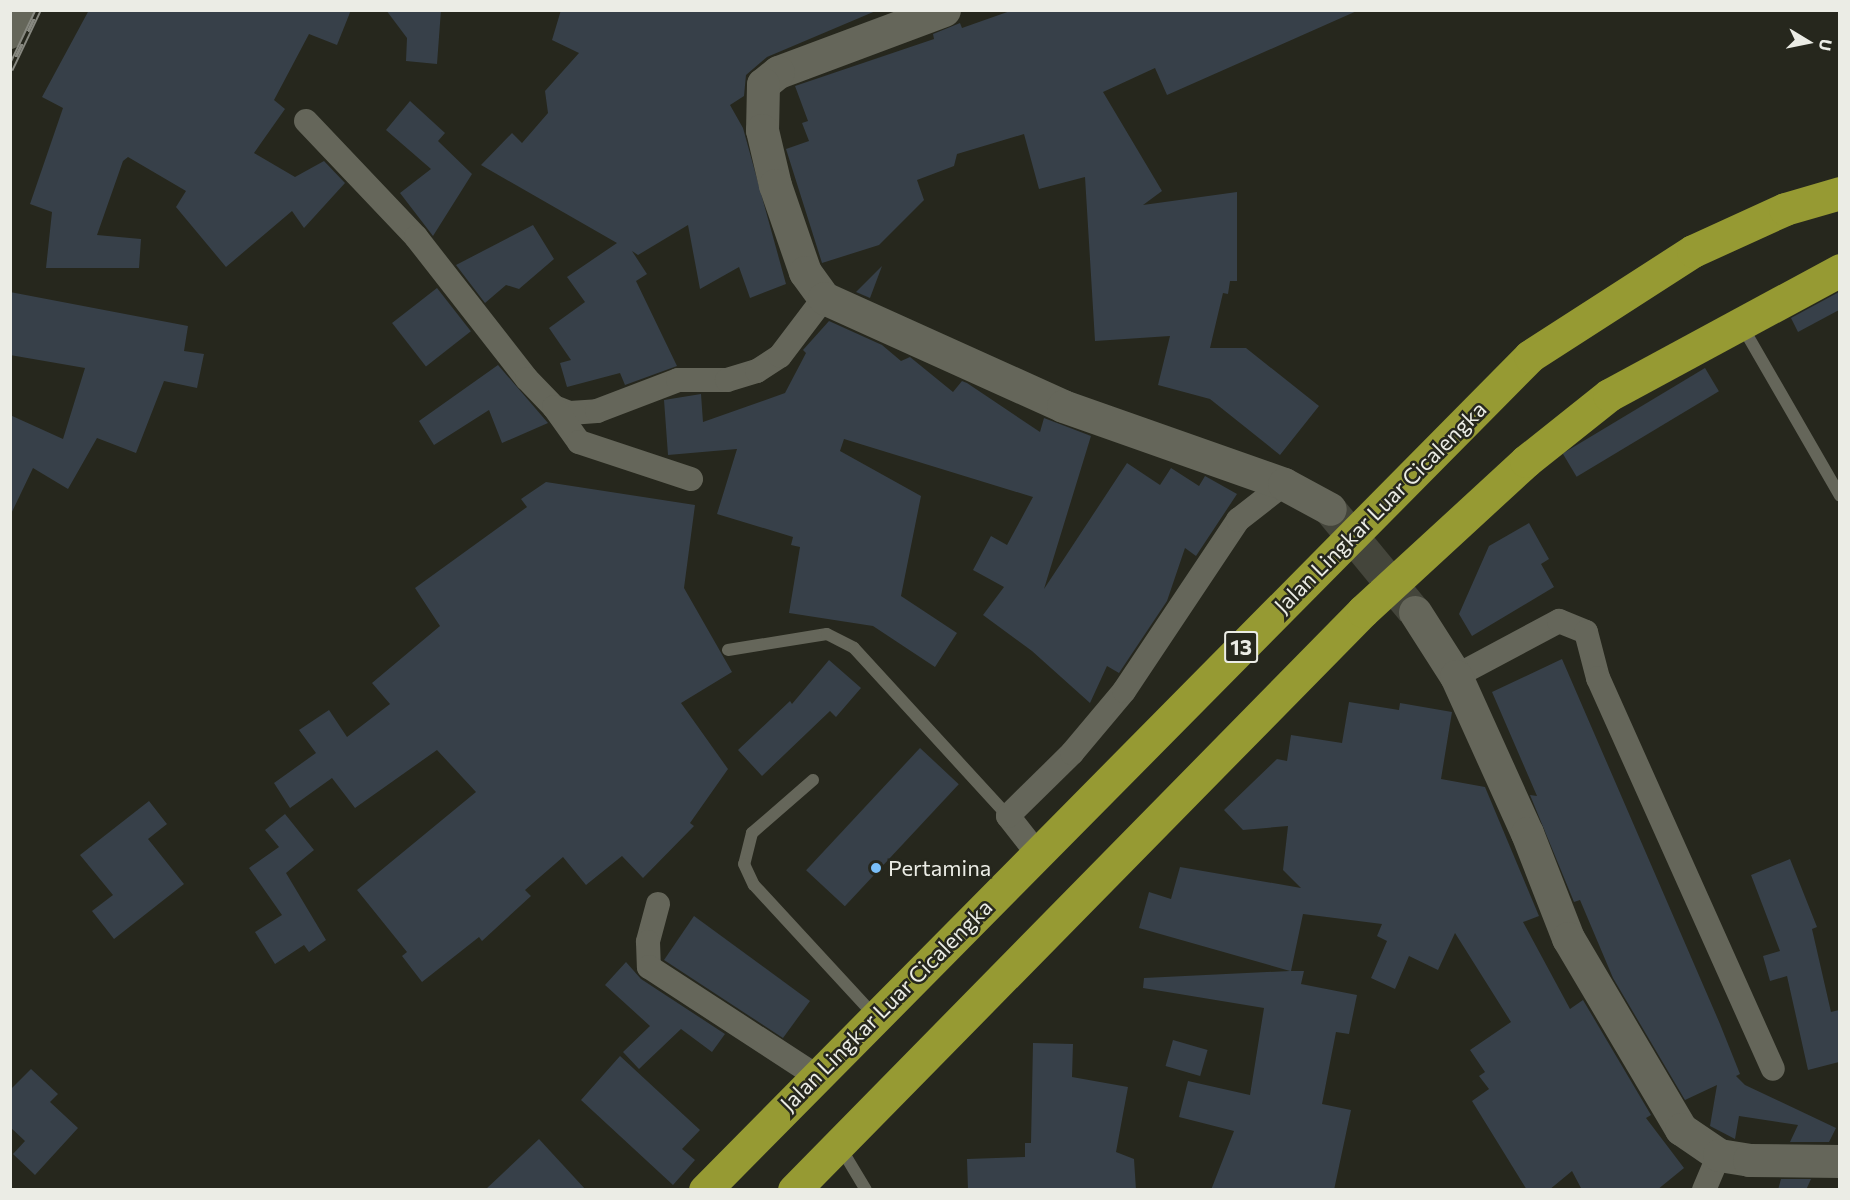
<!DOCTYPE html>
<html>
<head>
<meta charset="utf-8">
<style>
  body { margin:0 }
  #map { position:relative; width:1850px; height:1200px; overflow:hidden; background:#26271d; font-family:Commissioner,sans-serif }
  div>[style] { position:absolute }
  .building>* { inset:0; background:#374049; transform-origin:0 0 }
  .secondary-tunnel>* { height:33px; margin-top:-16.5px; transform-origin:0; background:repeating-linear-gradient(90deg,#44453b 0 33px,transparent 0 49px) }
  .lane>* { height:12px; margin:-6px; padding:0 6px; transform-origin:6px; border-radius:6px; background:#65665a }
  .street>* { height:24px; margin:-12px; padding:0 12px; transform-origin:12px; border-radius:12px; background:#65665a }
  .secondary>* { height:33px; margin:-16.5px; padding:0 16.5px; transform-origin:16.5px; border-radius:16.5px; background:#65665a }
  .highway>* { height:33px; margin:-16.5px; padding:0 16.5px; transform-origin:16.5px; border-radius:16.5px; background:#969a33 }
  .rail>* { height:7px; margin-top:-3.5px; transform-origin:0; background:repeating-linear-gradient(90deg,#26271d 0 14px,#878880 0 28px); box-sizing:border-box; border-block:2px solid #878880 }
  .dots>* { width:16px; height:16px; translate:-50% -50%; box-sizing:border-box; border:3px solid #26271d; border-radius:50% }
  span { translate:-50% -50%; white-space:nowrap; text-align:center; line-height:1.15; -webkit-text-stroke:5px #26271d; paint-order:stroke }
  .shield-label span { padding:2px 4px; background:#26271d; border:2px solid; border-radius:4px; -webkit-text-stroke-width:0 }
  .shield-label { font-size:21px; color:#ebece5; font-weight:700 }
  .street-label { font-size:22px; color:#ebece5 }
  .poi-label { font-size:22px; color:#ebece5 }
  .left { translate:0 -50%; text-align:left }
  .frame { position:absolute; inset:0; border:12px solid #ebece5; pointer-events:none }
  .north { position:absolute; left:1778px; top:12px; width:60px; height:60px; -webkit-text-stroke:4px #26271d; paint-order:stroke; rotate:100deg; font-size:16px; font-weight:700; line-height:24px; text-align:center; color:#ebece5 }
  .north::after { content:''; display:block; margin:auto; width:21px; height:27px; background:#ebece5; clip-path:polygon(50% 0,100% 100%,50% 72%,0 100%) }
</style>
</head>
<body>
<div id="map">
  <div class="building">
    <div style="clip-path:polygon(89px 10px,351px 10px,337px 45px,309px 34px,274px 100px,285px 109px,254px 153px,295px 177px,324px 161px,345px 183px,304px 228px,292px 211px,226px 267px,176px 207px,186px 191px,128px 157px,123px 161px,97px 235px,141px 239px,139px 268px,46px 268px,52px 212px,30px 204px,63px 108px,42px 97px)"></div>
    <div style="clip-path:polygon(386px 10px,441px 10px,437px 64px,406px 61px,407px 38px)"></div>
    <div style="clip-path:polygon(561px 10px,878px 10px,767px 57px,746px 75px,744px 96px,730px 105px,743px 128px,786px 284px,750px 298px,739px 267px,700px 289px,688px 225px,638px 255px,632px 251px,647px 274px,636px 281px,677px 366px,625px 385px,620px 373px,567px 387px,560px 363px,571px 360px,549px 328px,585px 302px,567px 277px,617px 243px,481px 165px,512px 133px,522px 143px,548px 113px,545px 91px,579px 53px,552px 40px)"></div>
    <div style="clip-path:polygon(1013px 10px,1359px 10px,1167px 95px,1155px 68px,1103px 92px,1162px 191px,1143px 205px,1237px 192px,1237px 281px,1230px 281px,1228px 294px,1223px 293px,1210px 348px,1246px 348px,1319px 406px,1280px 455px,1210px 399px,1158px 385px,1170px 336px,1095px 341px,1085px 177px,1039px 189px,1024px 134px,957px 154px,954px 166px,917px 180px,924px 200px,879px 245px,822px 263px,786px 149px,809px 141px,802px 123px,808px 121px,795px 86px,934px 39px,933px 34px,960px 23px,962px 28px)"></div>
    <div style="clip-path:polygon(410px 101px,445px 133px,438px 141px,472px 174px,433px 236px,400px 193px,431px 169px,386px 130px)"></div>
    <div style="clip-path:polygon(533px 225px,554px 259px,519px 289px,506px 285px,485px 303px,456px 265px)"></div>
    <div style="clip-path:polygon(882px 266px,870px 298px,856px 292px)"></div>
    <div style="left:437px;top:288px;width:55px;height:57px;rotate:52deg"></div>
    <div style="clip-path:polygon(10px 292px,188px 326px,184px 351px,204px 354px,197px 388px,164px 381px,136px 453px,97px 438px,68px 489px,33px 468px,10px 516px,10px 415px,63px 439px,85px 368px,10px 355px)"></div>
    <div style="clip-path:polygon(1839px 292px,1839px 310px,1798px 332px,1791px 318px)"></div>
    <div style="clip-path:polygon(829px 321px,882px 345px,901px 361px,910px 357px,953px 392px,962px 381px,967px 383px,1040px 432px,1044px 418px,1091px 436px,1044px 589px,1127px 463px,1160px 485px,1171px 468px,1199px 486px,1205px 476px,1237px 494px,1196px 556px,1185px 548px,1167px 601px,1119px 673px,1107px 666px,1090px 703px,1032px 651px,983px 615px,1004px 587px,973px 570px,991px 536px,1007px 545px,1033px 497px,844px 439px,840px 451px,921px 496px,901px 596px,957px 633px,935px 667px,873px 626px,789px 613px,800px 547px,791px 545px,793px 537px,717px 514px,737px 449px,668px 455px,664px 400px,701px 394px,703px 422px,785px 393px,806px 353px,803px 350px)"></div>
    <div style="clip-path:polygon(498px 365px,548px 423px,502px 443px,489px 410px,434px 445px,419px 421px)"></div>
    <div style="left:1705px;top:368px;width:27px;height:166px;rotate:59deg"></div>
    <div style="clip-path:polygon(546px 482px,695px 505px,684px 588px,732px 672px,681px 703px,728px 769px,690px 823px,694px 826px,643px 878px,622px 856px,586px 885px,563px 857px,525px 890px,531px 896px,482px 941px,479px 937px,422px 982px,402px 956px,407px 952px,357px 890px,476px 792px,437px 750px,355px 808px,332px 778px,290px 808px,274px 783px,316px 753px,299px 730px,329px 710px,347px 737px,390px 704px,372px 683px,440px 626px,415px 588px,527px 507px,521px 499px)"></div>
    <div style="clip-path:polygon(1529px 523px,1549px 559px,1541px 564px,1554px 587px,1472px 636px,1459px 614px,1489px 546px)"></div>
    <div style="clip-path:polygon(1562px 659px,1720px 1024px,1740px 1074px,1736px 1076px,1745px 1085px,1836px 1128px,1829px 1142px,1790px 1142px,1798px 1125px,1739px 1116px,1735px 1139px,1710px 1126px,1717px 1085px,1685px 1100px,1613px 978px,1580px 900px,1574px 902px,1530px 795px,1537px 796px,1492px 692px)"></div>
    <div style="clip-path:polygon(829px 660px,861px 688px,836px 717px,830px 711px,762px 776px,738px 750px,790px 701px,792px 704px)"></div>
    <div style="clip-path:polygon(1349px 702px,1399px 710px,1400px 703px,1452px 712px,1441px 779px,1485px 787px,1539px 916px,1523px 922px,1570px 1009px,1583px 1000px,1651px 1115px,1646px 1118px,1684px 1168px,1657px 1190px,1582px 1190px,1572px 1171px,1549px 1190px,1527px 1190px,1472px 1101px,1489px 1089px,1479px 1076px,1485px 1072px,1470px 1050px,1511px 1022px,1455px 933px,1438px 970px,1409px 956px,1395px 989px,1371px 978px,1387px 941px,1377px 936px,1382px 924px,1303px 914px,1291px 971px,1304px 971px,1301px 984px,1357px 995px,1349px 1034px,1336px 1032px,1322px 1104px,1351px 1110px,1334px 1190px,1211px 1190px,1234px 1131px,1179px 1117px,1188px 1081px,1250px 1095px,1264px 1008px,1143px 988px,1144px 978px,1290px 971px,1139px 928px,1149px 892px,1171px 899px,1180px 867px,1301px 888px,1283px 870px,1288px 826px,1243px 830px,1224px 810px,1277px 759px,1287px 761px,1291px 735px,1342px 743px)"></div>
    <div style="left:920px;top:748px;width:53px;height:167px;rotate:43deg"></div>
    <div style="clip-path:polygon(149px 801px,167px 824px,148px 839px,184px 884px,114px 939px,92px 911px,113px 895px,80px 855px)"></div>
    <div style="clip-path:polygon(285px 814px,314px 850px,286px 873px,326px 940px,309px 952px,304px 945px,275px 964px,255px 932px,282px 915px,249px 868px,279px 847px,265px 830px)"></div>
    <div style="clip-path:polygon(1790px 859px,1817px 927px,1812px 929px,1831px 1012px,1839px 1010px,1839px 1062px,1808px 1070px,1787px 976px,1770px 981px,1763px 956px,1780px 951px,1751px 875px)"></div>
    <div style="clip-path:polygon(694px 916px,810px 1001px,783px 1038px,664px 960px)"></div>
    <div style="clip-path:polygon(626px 962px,641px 979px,725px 1034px,712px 1052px,681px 1029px,639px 1069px,623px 1052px,650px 1026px,605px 985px)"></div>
    <div style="left:1173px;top:1040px;width:36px;height:27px;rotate:16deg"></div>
    <div style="clip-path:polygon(1033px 1043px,1073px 1044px,1072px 1077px,1128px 1087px,1116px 1152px,1134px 1159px,1136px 1190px,968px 1190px,967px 1159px,1025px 1157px,1025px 1143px,1031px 1143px)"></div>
    <div style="clip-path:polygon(620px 1056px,700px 1130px,682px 1149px,695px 1160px,673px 1185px,581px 1100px)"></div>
    <div style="clip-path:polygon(31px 1069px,58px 1094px,50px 1102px,78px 1128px,35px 1175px,13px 1154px,25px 1141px,10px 1127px,10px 1090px)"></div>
    <div style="clip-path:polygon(539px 1139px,586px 1190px,485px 1190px)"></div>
    <div style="clip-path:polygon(1781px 1179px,1811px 1179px,1806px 1190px,1778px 1190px)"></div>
  </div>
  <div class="secondary-tunnel">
    <div style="left:1330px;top:509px;width:134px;rotate:50.5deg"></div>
  </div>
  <div class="lane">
    <div style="left:1742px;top:326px;width:196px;rotate:60deg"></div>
    <div style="left:728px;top:650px;width:100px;rotate:-9.2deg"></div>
    <div style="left:827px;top:634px;width:30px;rotate:27deg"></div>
    <div style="left:854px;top:648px;width:228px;rotate:47.5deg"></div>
    <div style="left:813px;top:780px;width:81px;rotate:139deg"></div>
    <div style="left:752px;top:833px;width:32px;rotate:104deg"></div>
    <div style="left:744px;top:864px;width:23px;rotate:65deg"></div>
    <div style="left:754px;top:885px;width:177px;rotate:47.3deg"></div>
    <div style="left:839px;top:1145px;width:52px;rotate:59deg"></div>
  </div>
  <div class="street">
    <div style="left:10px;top:37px;width:30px;rotate:-66deg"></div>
    <div style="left:306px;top:121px;width:160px;rotate:46.5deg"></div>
    <div style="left:416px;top:237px;width:180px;rotate:52deg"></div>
    <div style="left:527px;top:379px;width:39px;rotate:46deg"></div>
    <div style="left:554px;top:407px;width:17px;rotate:21deg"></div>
    <div style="left:570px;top:413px;width:27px;rotate:-4deg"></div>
    <div style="left:597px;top:411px;width:87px;rotate:-20.9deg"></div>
    <div style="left:678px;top:380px;width:49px"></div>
    <div style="left:727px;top:380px;width:31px;rotate:-17deg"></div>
    <div style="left:757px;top:371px;width:27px;rotate:-33deg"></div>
    <div style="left:780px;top:356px;width:73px;rotate:-52.8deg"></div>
    <div style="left:554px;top:407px;width:43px;rotate:54.5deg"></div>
    <div style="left:579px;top:442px;width:118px;rotate:18.3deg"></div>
    <div style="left:1456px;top:676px;width:117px;rotate:-28.1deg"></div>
    <div style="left:1559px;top:621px;width:29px;rotate:22deg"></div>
    <div style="left:1586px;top:632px;width:48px;rotate:75.4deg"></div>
    <div style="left:1598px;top:678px;width:428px;rotate:65.9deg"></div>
    <div style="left:1037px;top:853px;width:47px;rotate:-128.1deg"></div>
    <div style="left:1008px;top:816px;width:90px;rotate:-44.5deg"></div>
    <div style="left:1072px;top:753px;width:81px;rotate:-50deg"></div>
    <div style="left:1124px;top:691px;width:206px;rotate:-56.3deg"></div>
    <div style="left:1238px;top:520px;width:58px;rotate:-38deg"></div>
    <div style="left:658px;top:904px;width:39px;rotate:105deg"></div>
    <div style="left:648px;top:942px;width:25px;rotate:88deg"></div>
    <div style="left:649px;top:967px;width:199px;rotate:33.1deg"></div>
    <div style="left:1704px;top:1190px;width:38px;rotate:-67deg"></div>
  </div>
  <div class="secondary">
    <div style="left:944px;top:10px;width:177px;rotate:159.5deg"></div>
    <div style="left:778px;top:72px;width:19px;rotate:141deg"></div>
    <div style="left:763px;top:84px;width:46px;rotate:91.2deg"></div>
    <div style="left:762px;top:130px;width:57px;rotate:76.7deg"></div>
    <div style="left:775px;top:185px;width:92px;rotate:71deg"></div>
    <div style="left:805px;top:272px;width:32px;rotate:54deg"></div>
    <div style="left:824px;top:298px;width:262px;rotate:24.3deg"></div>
    <div style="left:1063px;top:406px;width:234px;rotate:19.4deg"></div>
    <div style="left:1284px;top:484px;width:52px;rotate:28.5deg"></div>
    <div style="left:1415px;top:612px;width:76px;rotate:57.4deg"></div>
    <div style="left:1456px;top:676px;width:172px;rotate:65.7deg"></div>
    <div style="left:1527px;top:833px;width:113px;rotate:68.7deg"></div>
    <div style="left:1568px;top:938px;width:222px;rotate:59.4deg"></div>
    <div style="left:1681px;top:1129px;width:46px;rotate:34.4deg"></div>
    <div style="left:1719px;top:1155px;width:30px;rotate:9deg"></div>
    <div style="left:1749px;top:1160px;width:91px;rotate:0.6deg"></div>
  </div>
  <div class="highway">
    <div style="left:705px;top:1190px;width:1173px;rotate:-45.31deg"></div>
    <div style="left:1530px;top:356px;width:194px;rotate:-32.8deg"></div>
    <div style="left:1693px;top:251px;width:101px;rotate:-24.5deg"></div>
    <div style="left:1785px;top:209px;width:57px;rotate:-16.2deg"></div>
    <div style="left:794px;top:1190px;width:812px;rotate:-45.5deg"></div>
    <div style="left:1363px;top:611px;width:222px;rotate:-42.6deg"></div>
    <div style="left:1526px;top:461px;width:106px;rotate:-38.5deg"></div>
    <div style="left:1609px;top:395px;width:263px;rotate:-28.4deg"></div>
  </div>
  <div class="rail">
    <div style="left:10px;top:69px;width:65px;rotate:-64.6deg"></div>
  </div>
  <div class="dots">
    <div style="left:876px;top:868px;background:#7abff8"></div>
  </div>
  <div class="shield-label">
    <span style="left:1241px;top:647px">13</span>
  </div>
  <div class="street-label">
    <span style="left:1380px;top:507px;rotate:-45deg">Jalan Lingkar Luar Cicalengka</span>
    <span style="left:886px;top:1005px;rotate:-45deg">Jalan Lingkar Luar Cicalengka</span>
  </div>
  <div class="poi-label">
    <span class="left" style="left:888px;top:868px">Pertamina</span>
  </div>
  <div class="frame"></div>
  <div class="north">U</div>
</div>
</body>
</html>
